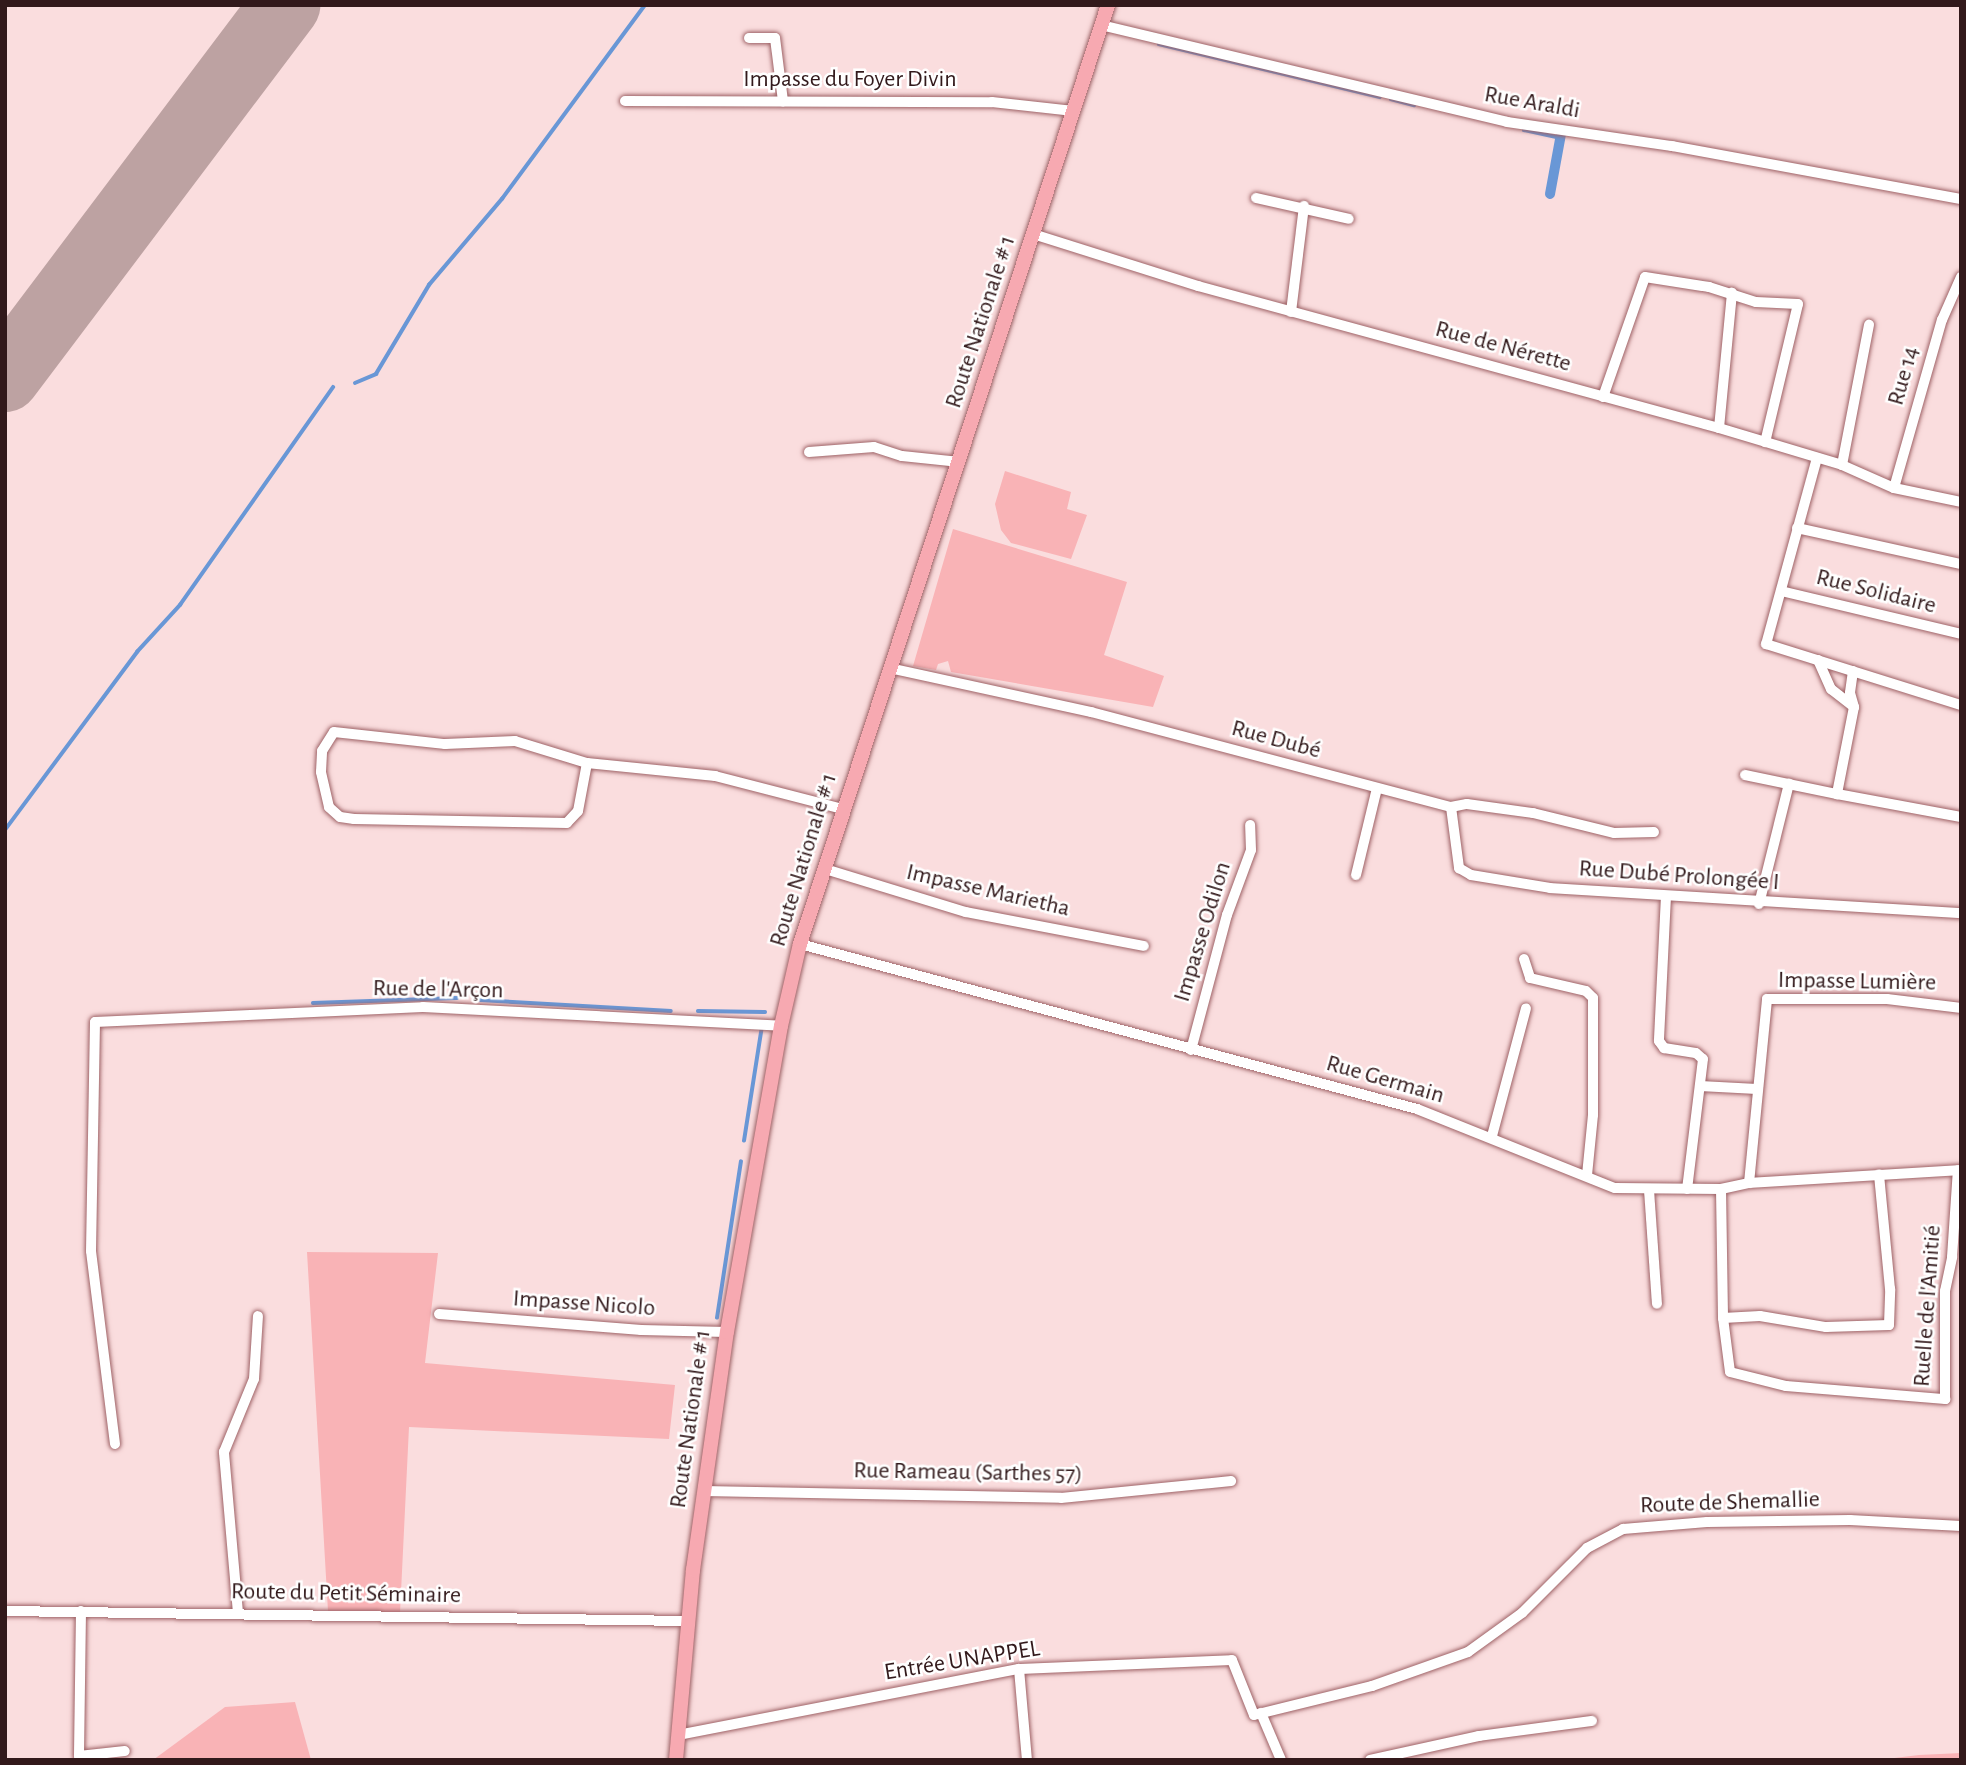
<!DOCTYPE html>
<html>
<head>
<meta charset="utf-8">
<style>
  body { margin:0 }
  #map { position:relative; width:1966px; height:1765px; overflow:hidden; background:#faddde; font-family:"Alegreya Sans",sans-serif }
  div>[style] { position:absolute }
  .green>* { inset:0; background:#f9b3b6 }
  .stream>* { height:3.5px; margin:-1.75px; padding:0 1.75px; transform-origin:1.75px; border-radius:1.75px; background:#6997d6 }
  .canal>* { height:10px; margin:-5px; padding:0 5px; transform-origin:5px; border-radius:5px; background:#6997d6 }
  .runway>* { height:70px; margin:-35px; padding:0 35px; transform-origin:35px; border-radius:35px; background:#bda2a2 }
  .roads { filter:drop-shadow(0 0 2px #9e6266) drop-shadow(0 0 2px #9e6266) }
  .minor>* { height:10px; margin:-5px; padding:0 5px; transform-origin:5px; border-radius:5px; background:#fff }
  .major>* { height:14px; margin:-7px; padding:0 7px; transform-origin:7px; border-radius:7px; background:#f7a9b1 }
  span { translate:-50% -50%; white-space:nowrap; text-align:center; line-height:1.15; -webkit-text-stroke:5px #fff; paint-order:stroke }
  .street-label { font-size:24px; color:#32191b }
  .frame { position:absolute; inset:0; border:7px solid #32191b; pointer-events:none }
</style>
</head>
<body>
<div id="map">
  <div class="green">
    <div style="clip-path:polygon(1005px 471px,1071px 492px,1067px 509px,1087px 515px,1071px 559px,1011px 543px,1001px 530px,995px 504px)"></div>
    <div style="clip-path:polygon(953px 529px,1127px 582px,1104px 655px,1164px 676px,1153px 707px,951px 672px,948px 661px,938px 664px,936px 670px,913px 666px)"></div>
    <div style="clip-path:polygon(307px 1252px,438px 1253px,425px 1363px,675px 1385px,669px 1439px,409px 1427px,400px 1613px,328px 1611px)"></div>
    <div style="clip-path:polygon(295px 1702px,311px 1760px,153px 1760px,225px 1707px)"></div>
    <div style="clip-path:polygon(1961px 1753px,1961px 1760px,1878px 1760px,1919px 1755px)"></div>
  </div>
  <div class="stream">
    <div style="left:1159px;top:44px;width:227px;rotate:13.5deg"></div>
    <div style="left:1391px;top:99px;width:24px;rotate:15deg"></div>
    <div style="left:1524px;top:130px;width:33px;rotate:12deg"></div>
    <div style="left:355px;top:383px;width:23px;rotate:-23deg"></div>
    <div style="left:376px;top:374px;width:104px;rotate:-59.2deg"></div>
    <div style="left:429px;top:285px;width:113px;rotate:-49.7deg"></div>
    <div style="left:502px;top:199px;width:241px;rotate:-53.6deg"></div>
    <div style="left:5px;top:830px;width:222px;rotate:-53.4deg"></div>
    <div style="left:137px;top:652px;width:64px;rotate:-47.5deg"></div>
    <div style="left:180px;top:605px;width:266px;rotate:-54.9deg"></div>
    <div style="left:480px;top:1000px;width:191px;rotate:3.3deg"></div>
    <div style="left:313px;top:1003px;width:144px;rotate:-2deg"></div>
    <div style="left:698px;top:1011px;width:67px;rotate:0.9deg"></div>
    <div style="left:744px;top:1141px;width:116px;rotate:-81.1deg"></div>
    <div style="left:717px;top:1318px;width:158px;rotate:-81.3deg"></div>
  </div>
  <div class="canal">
    <div style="left:1550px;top:194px;width:61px;rotate:-79.6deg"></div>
  </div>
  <div class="runway">
    <div style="left:5px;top:377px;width:466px;rotate:-53deg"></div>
  </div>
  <div class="roads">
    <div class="minor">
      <div style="left:1101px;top:25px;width:417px;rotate:13.4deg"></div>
      <div style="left:1507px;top:122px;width:167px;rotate:8.3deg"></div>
      <div style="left:1672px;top:146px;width:294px;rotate:10.4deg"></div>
      <div style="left:749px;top:38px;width:26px"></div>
      <div style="left:775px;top:38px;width:64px;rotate:82.8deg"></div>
      <div style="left:625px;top:101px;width:367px;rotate:0.2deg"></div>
      <div style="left:992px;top:102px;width:82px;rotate:6.3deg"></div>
      <div style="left:1256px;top:198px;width:95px;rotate:12.7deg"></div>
      <div style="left:1033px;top:234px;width:173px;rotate:17.5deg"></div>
      <div style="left:1198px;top:286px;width:540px;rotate:15.25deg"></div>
      <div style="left:1719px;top:428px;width:128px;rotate:16.7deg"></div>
      <div style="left:1842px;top:465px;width:57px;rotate:23.9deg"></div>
      <div style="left:1894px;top:488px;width:68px;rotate:11.8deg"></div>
      <div style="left:1291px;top:312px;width:107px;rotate:-83deg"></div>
      <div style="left:1603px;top:397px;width:127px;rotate:-70.7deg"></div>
      <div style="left:1645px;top:277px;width:65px;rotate:8.9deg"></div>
      <div style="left:1709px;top:287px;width:49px;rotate:17.7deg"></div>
      <div style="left:1756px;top:302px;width:42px;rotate:2.7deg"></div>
      <div style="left:1798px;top:304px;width:142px;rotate:103.4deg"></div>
      <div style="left:1719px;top:428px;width:136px;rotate:-84.5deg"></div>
      <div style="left:809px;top:452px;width:65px;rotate:-4.4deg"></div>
      <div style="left:874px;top:447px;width:29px;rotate:18deg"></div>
      <div style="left:902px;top:456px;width:58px;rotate:5.9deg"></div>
      <div style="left:1817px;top:458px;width:193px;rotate:105.3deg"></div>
      <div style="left:1766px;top:644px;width:204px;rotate:17.4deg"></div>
      <div style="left:1842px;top:465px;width:143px;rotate:-79.1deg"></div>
      <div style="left:1894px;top:488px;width:175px;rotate:-74.1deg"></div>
      <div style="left:1942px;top:320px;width:47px;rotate:-66.2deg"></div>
      <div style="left:1797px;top:528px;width:168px;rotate:12.4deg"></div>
      <div style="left:1781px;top:591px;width:185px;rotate:13.4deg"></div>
      <div style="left:1818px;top:660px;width:32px;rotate:66deg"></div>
      <div style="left:1831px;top:689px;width:29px;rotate:38deg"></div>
      <div style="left:1854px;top:707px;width:89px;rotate:101.1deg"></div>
      <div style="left:1837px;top:794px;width:126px;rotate:10.5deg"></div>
      <div style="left:889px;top:668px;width:207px;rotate:12.3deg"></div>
      <div style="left:1091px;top:712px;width:372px;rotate:14.8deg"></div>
      <div style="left:1451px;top:807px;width:16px;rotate:-11deg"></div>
      <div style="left:1467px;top:804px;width:67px;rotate:7.8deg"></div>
      <div style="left:1533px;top:813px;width:83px;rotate:13.9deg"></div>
      <div style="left:1614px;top:833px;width:40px;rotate:-1.4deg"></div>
      <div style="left:1853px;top:671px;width:22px;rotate:98deg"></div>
      <div style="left:1850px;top:693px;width:15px;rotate:74deg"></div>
      <div style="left:587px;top:763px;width:49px;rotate:100.6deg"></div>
      <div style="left:578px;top:811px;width:16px;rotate:133deg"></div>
      <div style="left:567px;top:823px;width:213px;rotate:-178.9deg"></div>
      <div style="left:354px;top:819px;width:14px;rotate:-172deg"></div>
      <div style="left:340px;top:817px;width:15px;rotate:-138deg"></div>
      <div style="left:329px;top:807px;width:36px;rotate:-103deg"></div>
      <div style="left:321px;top:772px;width:21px;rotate:-87deg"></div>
      <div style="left:322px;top:751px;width:22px;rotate:-58deg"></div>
      <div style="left:334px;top:732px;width:112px;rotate:6.2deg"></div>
      <div style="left:445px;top:744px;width:70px;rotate:-2.5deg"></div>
      <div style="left:515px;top:741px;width:75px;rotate:17deg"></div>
      <div style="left:587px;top:763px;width:129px;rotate:5.8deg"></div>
      <div style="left:715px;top:776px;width:132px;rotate:14.5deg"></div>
      <div style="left:1745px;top:775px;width:94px;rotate:11.7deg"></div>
      <div style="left:1451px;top:807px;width:62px;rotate:82.5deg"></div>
      <div style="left:1459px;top:868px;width:14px;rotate:30deg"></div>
      <div style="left:1471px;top:875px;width:80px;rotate:9.3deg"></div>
      <div style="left:1550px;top:888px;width:412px;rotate:3.5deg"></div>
      <div style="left:825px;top:869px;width:147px;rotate:17deg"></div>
      <div style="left:966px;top:912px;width:181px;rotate:10.8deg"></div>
      <div style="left:1356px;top:875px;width:89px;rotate:-76.4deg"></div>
      <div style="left:1666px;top:896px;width:145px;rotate:92.8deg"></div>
      <div style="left:1659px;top:1041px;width:9px;rotate:54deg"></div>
      <div style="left:1664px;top:1048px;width:32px;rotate:9deg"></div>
      <div style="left:1696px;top:1053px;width:9px;rotate:41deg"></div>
      <div style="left:1703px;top:1059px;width:131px;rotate:97deg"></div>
      <div style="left:1759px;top:904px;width:124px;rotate:-76deg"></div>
      <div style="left:800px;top:944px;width:639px;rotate:14.97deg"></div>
      <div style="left:1417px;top:1109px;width:213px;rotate:21.8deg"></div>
      <div style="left:1615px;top:1188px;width:106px;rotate:0.5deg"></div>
      <div style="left:1721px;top:1189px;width:29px;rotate:-12deg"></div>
      <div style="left:1749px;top:1183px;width:212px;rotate:-3.5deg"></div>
      <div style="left:1524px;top:959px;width:20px;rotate:72deg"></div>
      <div style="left:1530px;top:978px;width:57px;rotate:13.1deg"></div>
      <div style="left:1586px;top:991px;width:10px;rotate:45deg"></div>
      <div style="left:1593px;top:998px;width:117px;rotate:90deg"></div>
      <div style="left:1593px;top:1115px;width:60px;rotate:95.7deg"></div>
      <div style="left:1191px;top:1050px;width:140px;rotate:-75.1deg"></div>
      <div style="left:1227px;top:915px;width:69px;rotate:-69.7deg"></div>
      <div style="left:1251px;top:850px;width:25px;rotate:-92deg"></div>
      <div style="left:1700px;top:1086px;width:57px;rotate:3deg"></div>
      <div style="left:1492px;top:1136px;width:132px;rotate:-75.1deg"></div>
      <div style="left:1749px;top:1183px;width:185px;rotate:-84.4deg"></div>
      <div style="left:1767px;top:999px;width:120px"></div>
      <div style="left:1887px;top:999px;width:75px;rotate:6.9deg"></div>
      <div style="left:1721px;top:1189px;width:129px;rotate:89.1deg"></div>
      <div style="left:1723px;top:1318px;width:54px;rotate:82.6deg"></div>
      <div style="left:1730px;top:1372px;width:58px;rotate:14deg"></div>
      <div style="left:1786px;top:1386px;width:160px;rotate:4.7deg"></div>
      <div style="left:1945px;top:1399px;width:108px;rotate:-90deg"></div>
      <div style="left:1945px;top:1291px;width:35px;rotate:-78deg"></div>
      <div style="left:1952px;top:1257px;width:87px;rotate:-86.1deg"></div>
      <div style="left:1649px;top:1190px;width:114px;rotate:86deg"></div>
      <div style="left:439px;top:1314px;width:203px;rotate:4.5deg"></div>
      <div style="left:641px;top:1330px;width:86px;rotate:1.3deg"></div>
      <div style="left:1723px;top:1318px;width:37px;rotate:-3deg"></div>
      <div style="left:1760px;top:1316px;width:67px;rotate:9.5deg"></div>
      <div style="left:1826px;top:1327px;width:63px;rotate:-1.8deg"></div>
      <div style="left:1889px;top:1325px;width:36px;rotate:-88deg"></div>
      <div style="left:1890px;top:1289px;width:115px;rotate:-95.5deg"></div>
      <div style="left:115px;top:1444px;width:194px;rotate:-97.1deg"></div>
      <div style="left:91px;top:1251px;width:229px;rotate:-89deg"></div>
      <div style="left:95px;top:1022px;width:328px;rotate:-2.6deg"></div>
      <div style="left:423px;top:1007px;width:359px;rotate:3deg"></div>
      <div style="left:703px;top:1491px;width:358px;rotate:1.1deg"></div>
      <div style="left:1061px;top:1498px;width:171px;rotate:-5.7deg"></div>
      <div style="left:5px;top:1611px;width:682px;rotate:0.84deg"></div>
      <div style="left:81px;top:1611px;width:145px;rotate:90.8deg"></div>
      <div style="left:79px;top:1756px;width:46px;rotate:-6.2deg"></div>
      <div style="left:238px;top:1613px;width:162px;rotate:-95deg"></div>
      <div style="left:224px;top:1452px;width:79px;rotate:-67.7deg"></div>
      <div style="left:254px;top:1379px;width:63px;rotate:-86.4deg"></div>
      <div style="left:1019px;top:1669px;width:91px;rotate:85deg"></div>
      <div style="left:1261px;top:1713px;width:51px;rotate:66.9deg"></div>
      <div style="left:678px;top:1735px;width:347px;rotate:-11deg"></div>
      <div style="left:1019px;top:1669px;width:213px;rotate:-2.4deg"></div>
      <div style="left:1232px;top:1660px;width:59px;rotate:68.2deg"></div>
      <div style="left:1254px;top:1715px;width:122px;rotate:-13.8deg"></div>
      <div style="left:1372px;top:1686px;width:102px;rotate:-19.5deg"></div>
      <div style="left:1468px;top:1652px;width:67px;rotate:-35.8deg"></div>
      <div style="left:1522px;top:1613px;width:92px;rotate:-45deg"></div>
      <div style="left:1587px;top:1548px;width:41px;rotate:-27.8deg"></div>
      <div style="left:1623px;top:1529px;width:84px;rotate:-4.8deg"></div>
      <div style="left:1707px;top:1522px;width:143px;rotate:-0.8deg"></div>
      <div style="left:1850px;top:1520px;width:111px;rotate:3.1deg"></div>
      <div style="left:1370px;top:1760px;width:112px;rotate:-12.4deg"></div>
      <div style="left:1479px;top:1736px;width:114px;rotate:-7.6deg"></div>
    </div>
    <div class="major">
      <div style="left:676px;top:1760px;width:191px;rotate:-84.9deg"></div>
      <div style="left:693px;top:1570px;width:240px;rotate:-81.9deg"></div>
      <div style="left:727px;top:1332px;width:311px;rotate:-80deg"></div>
      <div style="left:781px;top:1026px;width:84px;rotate:-77deg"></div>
      <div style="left:800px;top:944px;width:988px;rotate:-71.84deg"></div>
    </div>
  </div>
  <div class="street-label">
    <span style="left:850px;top:80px">Impasse du Foyer Divin</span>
    <span style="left:1532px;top:103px;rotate:10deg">Rue Araldi</span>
    <span style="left:981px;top:322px;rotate:-72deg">Route Nationale # 1</span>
    <span style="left:1503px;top:347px;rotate:15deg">Rue de Nérette</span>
    <span style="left:1904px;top:376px;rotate:-74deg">Rue 14</span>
    <span style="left:1876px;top:592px;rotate:14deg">Rue Solidaire</span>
    <span style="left:1276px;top:740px;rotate:15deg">Rue Dubé</span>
    <span style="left:804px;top:860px;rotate:-73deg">Route Nationale # 1</span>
    <span style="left:1679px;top:876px;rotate:4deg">Rue Dubé Prolongée I</span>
    <span style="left:988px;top:891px;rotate:13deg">Impasse Marietha</span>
    <span style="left:1203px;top:932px;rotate:-73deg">Impasse Odilon</span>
    <span style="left:1857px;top:982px;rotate:1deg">Impasse Lumière</span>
    <span style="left:438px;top:990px;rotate:1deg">Rue de l'Arçon</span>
    <span style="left:1385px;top:1080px;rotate:16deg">Rue Germain</span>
    <span style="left:584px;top:1304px;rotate:4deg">Impasse Nicolo</span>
    <span style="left:1928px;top:1306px;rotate:-86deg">Ruelle de l'Amitié</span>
    <span style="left:691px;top:1419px;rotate:-82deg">Route Nationale # 1</span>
    <span style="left:968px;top:1473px;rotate:1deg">Rue Rameau (Sarthes 57)</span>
    <span style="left:1730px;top:1503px;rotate:-2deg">Route de Shemallie</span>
    <span style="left:346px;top:1594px;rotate:1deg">Route du Petit Séminaire</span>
    <span style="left:962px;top:1661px;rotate:-9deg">Entrée UNAPPEL</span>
  </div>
  <div class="frame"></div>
</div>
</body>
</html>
